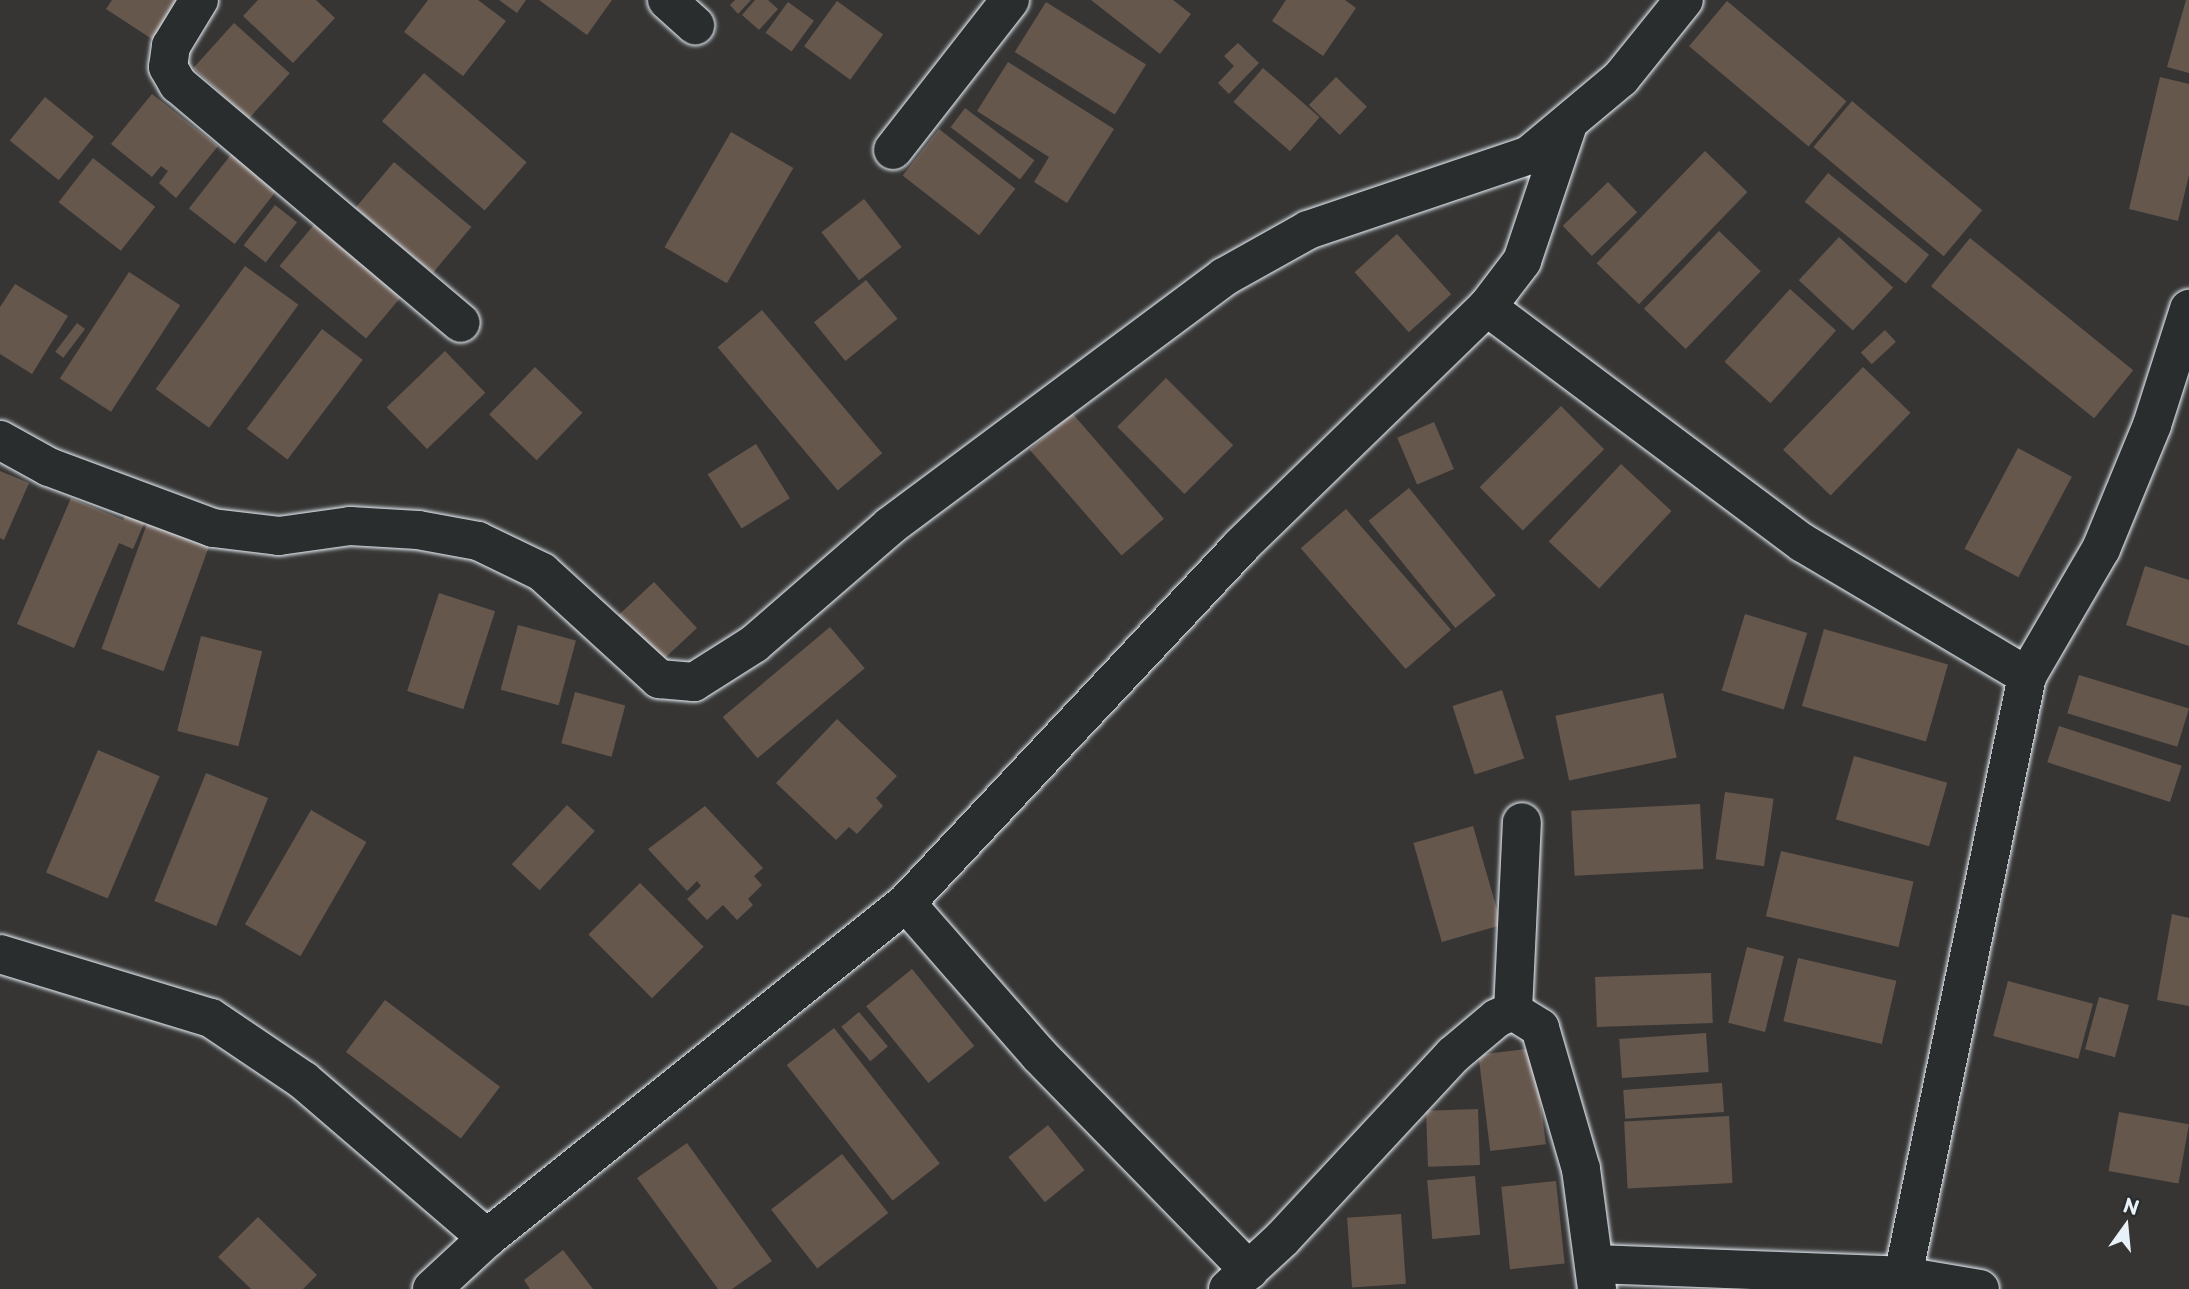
<!DOCTYPE html>
<html>
<head>
<meta charset="utf-8">
<style>
  body { margin:0 }
  #map { position:relative; width:2189px; height:1289px; overflow:hidden; background:#363534; font-family:"Playpen Sans",sans-serif }
  div>[style] { position:absolute }
  .building>* { inset:0; background:#66574d; transform-origin:0 0 }
  .roads { filter:drop-shadow(0 0 2px #e8f1f8) drop-shadow(0 0 2px #e8f1f8) }
  .minor>* { height:38px; margin:-19px; padding:0 19px; transform-origin:19px; border-radius:19px; background:#2a2d2e }
  span { translate:-50% -50%; white-space:nowrap; text-align:center; line-height:1.15; -webkit-text-stroke:7px #2a2d2e; paint-order:stroke }
  .north { position:absolute; left:2091px; top:1191px; width:70px; height:70px; -webkit-text-stroke:5px #2a2d2e; paint-order:stroke; rotate:15deg; font-size:19px; font-weight:700; line-height:28px; text-align:center; color:#e8f1f8 }
  .north::after { content:''; display:block; margin:auto; width:24px; height:32px; background:#e8f1f8; clip-path:polygon(50% 0,100% 100%,50% 72%,0 100%) }
</style>
</head>
<body>
<div id="map">
  <div class="building">
    <div style="clip-path:polygon(112px 0,181px 0,155px 41px,106px 9px)"></div>
    <div style="clip-path:polygon(258px 0,316px 0,335px 18px,293px 63px,243px 16px)"></div>
    <div style="clip-path:polygon(428px 0,478px 0,506px 21px,463px 76px,404px 32px)"></div>
    <div style="clip-path:polygon(499px 0,526px 0,517px 13px)"></div>
    <div style="clip-path:polygon(539px 0,612px 0,587px 35px)"></div>
    <div style="clip-path:polygon(735px 0,751px 0,738px 14px,730px 5px)"></div>
    <div style="clip-path:polygon(755px 0,768px 0,778px 9px,759px 30px,742px 15px)"></div>
    <div style="clip-path:polygon(1091px 0,1173px 0,1191px 14px,1160px 54px)"></div>
    <div style="clip-path:polygon(1286px 0,1345px 0,1356px 8px,1323px 56px,1272px 21px)"></div>
    <div style="clip-path:polygon(2186px 0,2189px 0,2189px 73px,2167px 67px)"></div>
    <div style="left:837px;top:1px;width:57px;height:56px;rotate:36deg"></div>
    <div style="left:1727px;top:1px;width:156px;height:59px;rotate:40deg"></div>
    <div style="left:788px;top:2px;width:32px;height:38px;rotate:36deg"></div>
    <div style="left:1046px;top:2px;width:118px;height:59px;rotate:32deg"></div>
    <div style="left:234px;top:23px;width:75px;height:61px;rotate:42deg"></div>
    <div style="clip-path:polygon(1238px 43px,1259px 63px,1229px 94px,1218px 83px,1234px 66px,1224px 56px)"></div>
    <div style="clip-path:polygon(1008px 62px,1114px 129px,1067px 203px,1034px 182px,1049px 157px,977px 111px)"></div>
    <div style="left:1263px;top:68px;width:75px;height:45px;rotate:41deg"></div>
    <div style="left:424px;top:73px;width:136px;height:64px;rotate:41deg"></div>
    <div style="left:1336px;top:77px;width:43px;height:39px;rotate:44deg"></div>
    <div style="clip-path:polygon(2160px 77px,2189px 84px,2189px 175px,2178px 221px,2129px 209px)"></div>
    <div style="clip-path:polygon(152px 94px,218px 146px,176px 198px,159px 183px,168px 171px,161px 166px,152px 177px,111px 144px)"></div>
    <div style="left:45px;top:97px;width:63px;height:56px;rotate:39deg"></div>
    <div style="left:1852px;top:101px;width:170px;height:60px;rotate:40deg"></div>
    <div style="left:965px;top:108px;width:87px;height:24px;rotate:37deg"></div>
    <div style="left:939px;top:129px;width:97px;height:59px;rotate:38deg"></div>
    <div style="left:731px;top:132px;width:72px;height:133px;rotate:30deg"></div>
    <div style="left:240px;top:143px;width:58px;height:83px;rotate:38deg"></div>
    <div style="left:1705px;top:151px;width:59px;height:156px;rotate:44deg"></div>
    <div style="left:93px;top:158px;width:79px;height:56px;rotate:38deg"></div>
    <div style="left:394px;top:162px;width:101px;height:60px;rotate:40deg"></div>
    <div style="left:1828px;top:173px;width:130px;height:37px;rotate:39deg"></div>
    <div style="left:1608px;top:182px;width:42px;height:63px;rotate:46deg"></div>
    <div style="left:864px;top:199px;width:61px;height:54px;rotate:52deg"></div>
    <div style="left:275px;top:205px;width:28px;height:51px;rotate:38deg"></div>
    <div style="left:318px;top:220px;width:113px;height:60px;rotate:40deg"></div>
    <div style="left:1719px;top:231px;width:58px;height:108px;rotate:44deg"></div>
    <div style="left:1397px;top:234px;width:81px;height:57px;rotate:48deg"></div>
    <div style="left:1839px;top:237px;width:74px;height:59px;rotate:43deg"></div>
    <div style="left:1970px;top:238px;width:210px;height:62px;rotate:39deg"></div>
    <div style="left:245px;top:266px;width:66px;height:152px;rotate:36deg"></div>
    <div style="left:129px;top:272px;width:61px;height:127px;rotate:33deg"></div>
    <div style="left:866px;top:280px;width:50px;height:67px;rotate:51deg"></div>
    <div style="clip-path:polygon(15px 284px,68px 316px,32px 374px,0 354px,0 307px)"></div>
    <div style="left:1790px;top:289px;width:62px;height:98px;rotate:42deg"></div>
    <div style="left:762px;top:310px;width:187px;height:58px;rotate:50deg"></div>
    <div style="left:77px;top:323px;width:10px;height:36px;rotate:37deg"></div>
    <div style="left:322px;top:329px;width:51px;height:125px;rotate:37deg"></div>
    <div style="left:1885px;top:330px;width:16px;height:33px;rotate:47deg"></div>
    <div style="left:445px;top:351px;width:58px;height:81px;rotate:46deg"></div>
    <div style="left:535px;top:367px;width:66px;height:66px;rotate:44deg"></div>
    <div style="left:1863px;top:367px;width:66px;height:115px;rotate:44deg"></div>
    <div style="left:1166px;top:378px;width:95px;height:69px;rotate:45deg"></div>
    <div style="left:1561px;top:406px;width:61px;height:115px;rotate:45deg"></div>
    <div style="left:1072px;top:413px;width:140px;height:56px;rotate:49deg"></div>
    <div style="left:1434px;top:422px;width:51px;height:40px;rotate:67deg"></div>
    <div style="left:756px;top:444px;width:64px;height:57px;rotate:58deg"></div>
    <div style="left:2018px;top:448px;width:61px;height:114px;rotate:28deg"></div>
    <div style="left:1621px;top:464px;width:69px;height:106px;rotate:43deg"></div>
    <div style="clip-path:polygon(0 471px,29px 483px,4px 540px,0 538px)"></div>
    <div style="left:1409px;top:488px;width:138px;height:52px;rotate:51deg"></div>
    <div style="clip-path:polygon(71px 498px,123px 520px,127px 511px,146px 519px,133px 549px,119px 543px,74px 648px,17px 624px)"></div>
    <div style="left:1346px;top:509px;width:160px;height:60px;rotate:49deg"></div>
    <div style="left:148px;top:521px;width:66px;height:136px;rotate:20deg"></div>
    <div style="clip-path:polygon(2145px 566px,2189px 580px,2189px 646px,2126px 625px)"></div>
    <div style="left:654px;top:582px;width:63px;height:52px;rotate:47deg"></div>
    <div style="left:439px;top:593px;width:59px;height:103px;rotate:18deg"></div>
    <div style="left:1745px;top:614px;width:65px;height:80px;rotate:17deg"></div>
    <div style="left:518px;top:625px;width:60px;height:67px;rotate:15deg"></div>
    <div style="left:830px;top:627px;width:54px;height:140px;rotate:50deg"></div>
    <div style="left:1824px;top:629px;width:129px;height:80px;rotate:16deg"></div>
    <div style="left:201px;top:636px;width:63px;height:98px;rotate:14deg"></div>
    <div style="left:2079px;top:675px;width:115px;height:40px;rotate:17deg"></div>
    <div style="left:1502px;top:690px;width:72px;height:52px;rotate:72deg"></div>
    <div style="left:575px;top:692px;width:52px;height:53px;rotate:15deg"></div>
    <div style="left:1663px;top:693px;width:66px;height:110px;rotate:78deg"></div>
    <div style="clip-path:polygon(837px 719px,897px 776px,876px 798px,883px 806px,857px 834px,849px 827px,836px 840px,776px 783px)"></div>
    <div style="left:2059px;top:726px;width:129px;height:38px;rotate:18deg"></div>
    <div style="left:98px;top:750px;width:67px;height:133px;rotate:23deg"></div>
    <div style="left:1854px;top:756px;width:97px;height:66px;rotate:16deg"></div>
    <div style="left:206px;top:773px;width:67px;height:138px;rotate:22deg"></div>
    <div style="left:1725px;top:792px;width:49px;height:68px;rotate:8deg"></div>
    <div style="left:1700px;top:804px;width:65px;height:129px;rotate:87deg"></div>
    <div style="left:567px;top:805px;width:38px;height:81px;rotate:43deg"></div>
    <div style="clip-path:polygon(705px 806px,763px 868px,754px 876px,762px 885px,748px 899px,753px 905px,737px 920px,723px 905px,707px 920px,687px 899px,701px 886px,697px 881px,687px 891px,648px 849px)"></div>
    <div style="left:311px;top:810px;width:64px;height:132px;rotate:30deg"></div>
    <div style="left:1473px;top:826px;width:103px;height:62px;rotate:74deg"></div>
    <div style="left:1781px;top:851px;width:136px;height:67px;rotate:13deg"></div>
    <div style="left:640px;top:883px;width:90px;height:73px;rotate:45deg"></div>
    <div style="clip-path:polygon(2172px 914px,2189px 918px,2189px 1006px,2157px 1000px)"></div>
    <div style="left:1747px;top:947px;width:38px;height:78px;rotate:14deg"></div>
    <div style="left:1798px;top:958px;width:101px;height:65px;rotate:13deg"></div>
    <div style="left:912px;top:969px;width:99px;height:59px;rotate:51deg"></div>
    <div style="left:1711px;top:973px;width:50px;height:116px;rotate:88deg"></div>
    <div style="left:2008px;top:981px;width:88px;height:57px;rotate:15deg"></div>
    <div style="left:2099px;top:997px;width:31px;height:54px;rotate:15deg"></div>
    <div style="left:385px;top:1000px;width:144px;height:65px;rotate:37deg"></div>
    <div style="left:859px;top:1012px;width:45px;height:23px;rotate:50deg"></div>
    <div style="left:834px;top:1028px;width:172px;height:60px;rotate:52deg"></div>
    <div style="left:1706px;top:1033px;width:39px;height:87px;rotate:86deg"></div>
    <div style="left:1534px;top:1048px;width:97px;height:56px;rotate:83deg"></div>
    <div style="left:1722px;top:1083px;width:29px;height:99px;rotate:86deg"></div>
    <div style="left:1478px;top:1109px;width:56px;height:52px;rotate:88deg"></div>
    <div style="left:2119px;top:1112px;width:71px;height:60px;rotate:10deg"></div>
    <div style="left:1729px;top:1116px;width:67px;height:105px;rotate:87deg"></div>
    <div style="left:1048px;top:1125px;width:58px;height:51px;rotate:51deg"></div>
    <div style="clip-path:polygon(687px 1143px,772px 1261px,732px 1289px,718px 1289px,637px 1178px)"></div>
    <div style="left:842px;top:1154px;width:75px;height:90px;rotate:52deg"></div>
    <div style="left:1475px;top:1176px;width:59px;height:48px;rotate:85deg"></div>
    <div style="left:1556px;top:1181px;width:83px;height:55px;rotate:84deg"></div>
    <div style="left:1401px;top:1214px;width:70px;height:54px;rotate:86deg"></div>
    <div style="clip-path:polygon(258px 1217px,317px 1275px,303px 1289px,251px 1289px,218px 1257px)"></div>
    <div style="clip-path:polygon(563px 1250px,593px 1289px,530px 1289px,524px 1280px)"></div>
  </div>
  <div class="roads">
    <div class="minor">
      <div style="left:199px;top:0;width:54px;rotate:121.3deg"></div>
      <div style="left:171px;top:46px;width:21px;rotate:98deg"></div>
      <div style="left:168px;top:67px;width:20px;rotate:60deg"></div>
      <div style="left:178px;top:84px;width:370px;rotate:40.2deg"></div>
      <div style="left:667px;top:0;width:38px;rotate:42deg"></div>
      <div style="left:893px;top:150px;width:190px;rotate:-52deg"></div>
      <div style="left:1487px;top:307px;width:394px;rotate:36.8deg"></div>
      <div style="left:1803px;top:543px;width:261px;rotate:30.7deg"></div>
      <div style="left:0;top:440px;width:56px;rotate:28.9deg"></div>
      <div style="left:49px;top:467px;width:175px;rotate:20.4deg"></div>
      <div style="left:213px;top:528px;width:66px;rotate:6.9deg"></div>
      <div style="left:279px;top:536px;width:72px;rotate:-8deg"></div>
      <div style="left:350px;top:526px;width:68px;rotate:3.4deg"></div>
      <div style="left:418px;top:530px;width:61px;rotate:10.4deg"></div>
      <div style="left:478px;top:541px;width:71px;rotate:25.8deg"></div>
      <div style="left:542px;top:572px;width:159px;rotate:42.4deg"></div>
      <div style="left:659px;top:679px;width:35px;rotate:5deg"></div>
      <div style="left:694px;top:682px;width:71px;rotate:-32.3deg"></div>
      <div style="left:754px;top:644px;width:180px;rotate:-40.9deg"></div>
      <div style="left:890px;top:526px;width:417px;rotate:-36.7deg"></div>
      <div style="left:1224px;top:277px;width:96px;rotate:-29.2deg"></div>
      <div style="left:1308px;top:230px;width:233px;rotate:-18.7deg"></div>
      <div style="left:1529px;top:155px;width:120px;rotate:-39.9deg"></div>
      <div style="left:1621px;top:78px;width:100px;rotate:-51.1deg"></div>
      <div style="left:906px;top:903px;width:202px;rotate:48.8deg"></div>
      <div style="left:1039px;top:1055px;width:301px;rotate:45.7deg"></div>
      <div style="left:0;top:954px;width:220px;rotate:16.9deg"></div>
      <div style="left:211px;top:1018px;width:111px;rotate:34deg"></div>
      <div style="left:303px;top:1080px;width:243px;rotate:40.7deg"></div>
      <div style="left:1513px;top:1011px;width:189px;rotate:-87.3deg"></div>
      <div style="left:1595px;top:1264px;width:308px;rotate:2.2deg"></div>
      <div style="left:1903px;top:1276px;width:78px;rotate:9.6deg"></div>
      <div style="left:1903px;top:1276px;width:613px;rotate:-78.32deg"></div>
      <div style="left:2027px;top:676px;width:147px;rotate:-59.8deg"></div>
      <div style="left:2101px;top:549px;width:134px;rotate:-67.6deg"></div>
      <div style="left:2152px;top:425px;width:122px;rotate:-72.3deg"></div>
      <div style="left:432px;top:1289px;width:75px;rotate:-42.8deg"></div>
      <div style="left:487px;top:1238px;width:536px;rotate:-38.64deg"></div>
      <div style="left:906px;top:903px;width:490px;rotate:-46.8deg"></div>
      <div style="left:1241px;top:546px;width:343px;rotate:-44.2deg"></div>
      <div style="left:1487px;top:307px;width:58px;rotate:-52.7deg"></div>
      <div style="left:1522px;top:261px;width:141px;rotate:-71.4deg"></div>
      <div style="left:1228px;top:1289px;width:74px;rotate:-42.8deg"></div>
      <div style="left:1282px;top:1239px;width:251px;rotate:-47.1deg"></div>
      <div style="left:1453px;top:1055px;width:57px;rotate:-40.1deg"></div>
      <div style="left:1497px;top:1018px;width:17px;rotate:-24deg"></div>
      <div style="left:1513px;top:1011px;width:32px;rotate:32deg"></div>
      <div style="left:1540px;top:1028px;width:147px;rotate:73.8deg"></div>
      <div style="left:1581px;top:1169px;width:121px;rotate:82.4deg"></div>
    </div>
  </div>
  <div class="north">N</div>
</div>
</body>
</html>
